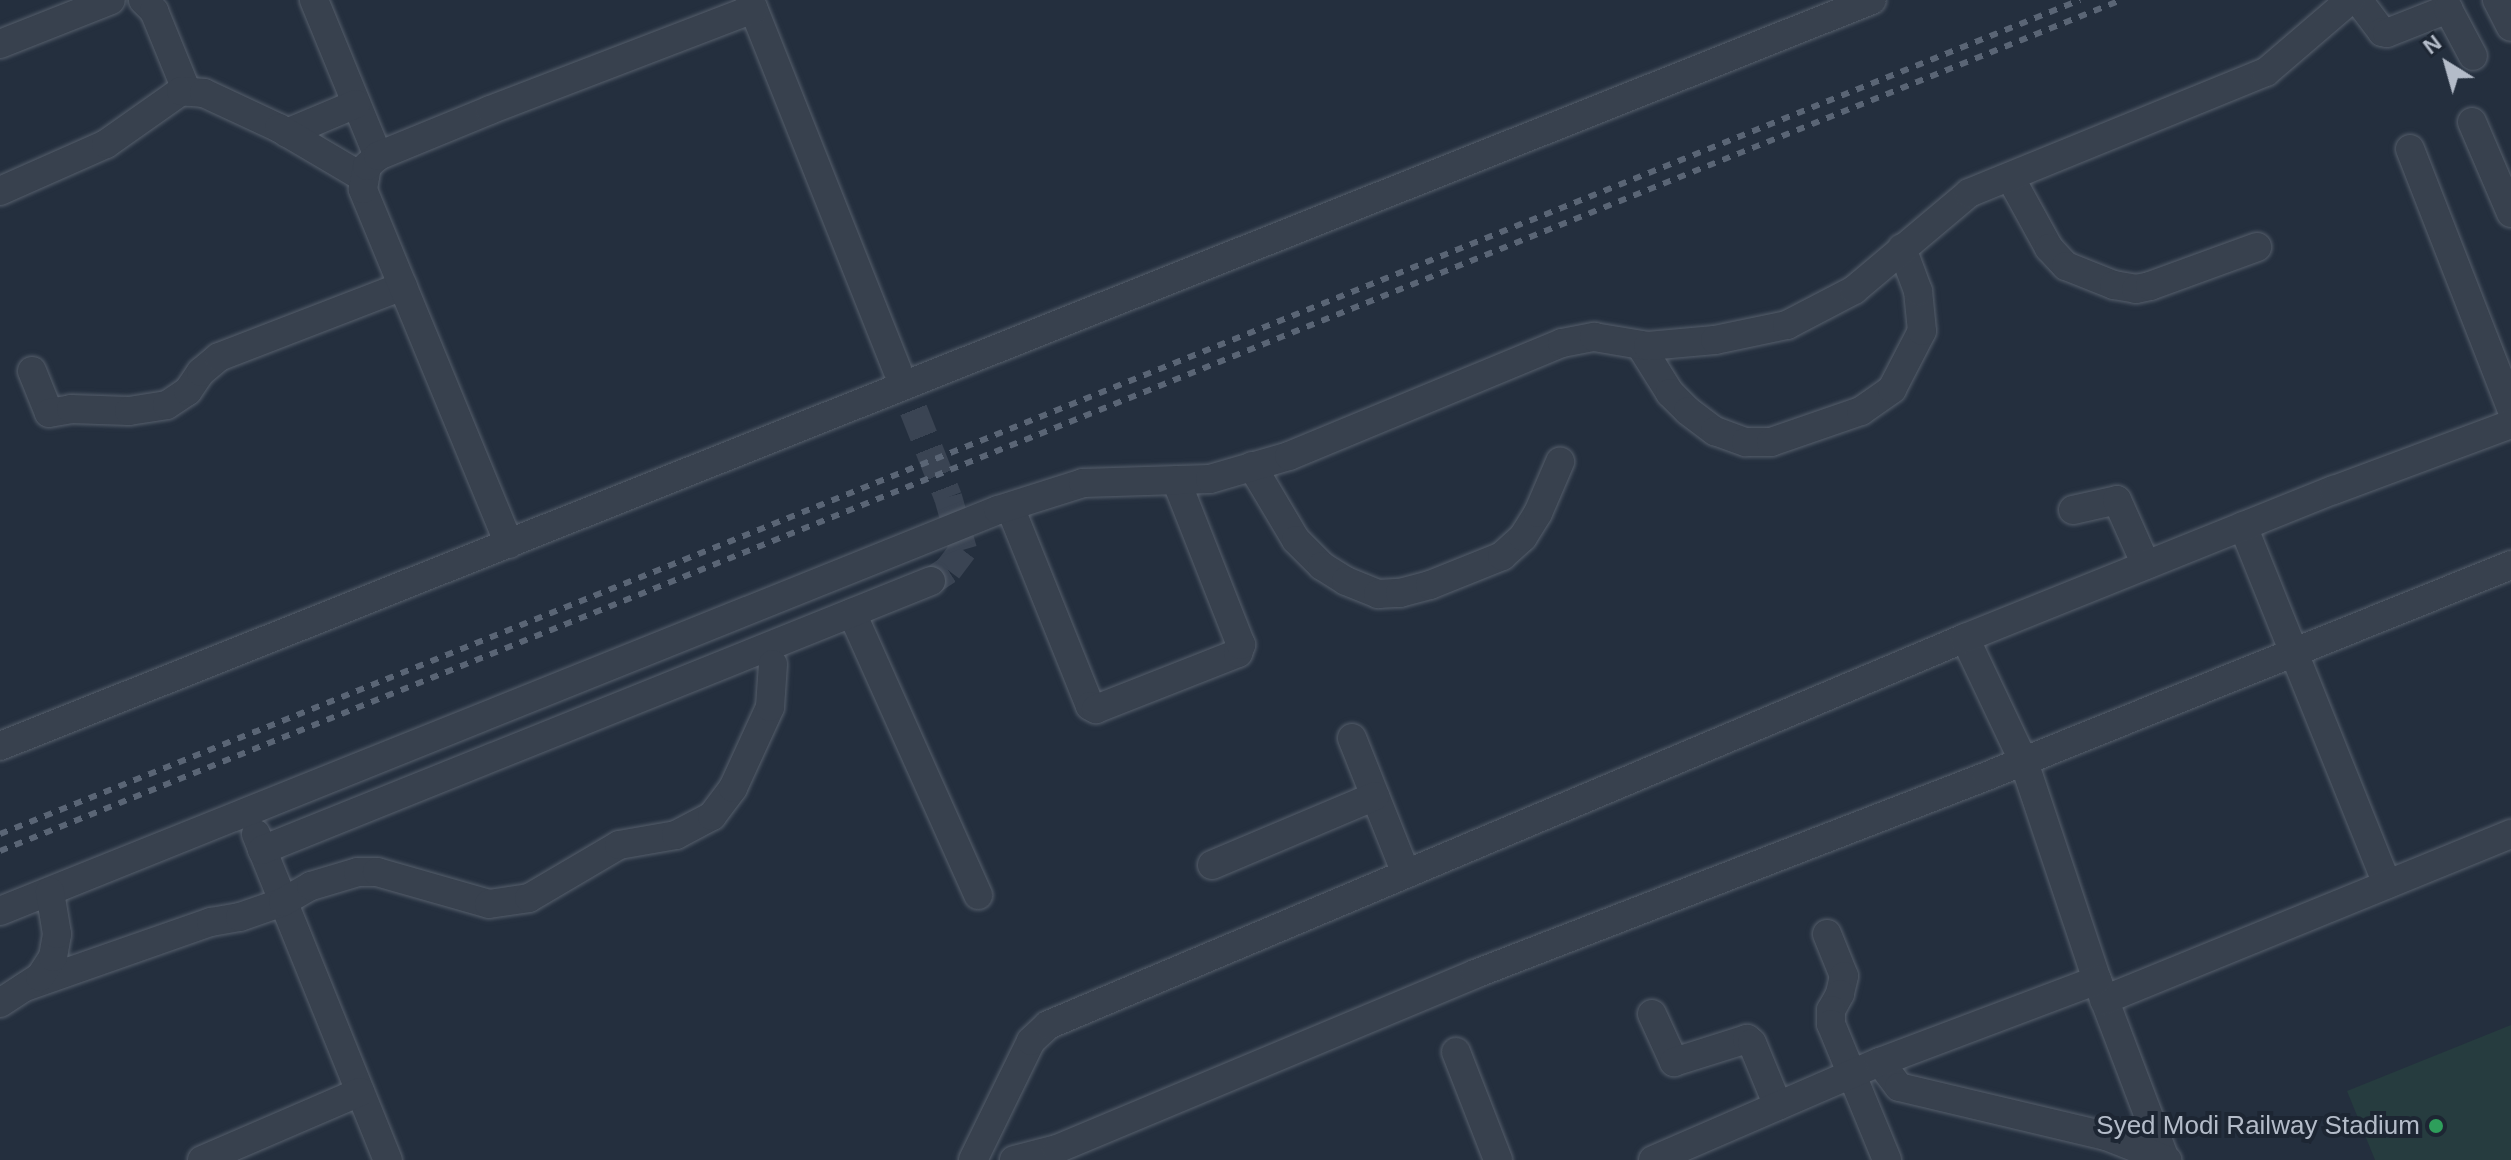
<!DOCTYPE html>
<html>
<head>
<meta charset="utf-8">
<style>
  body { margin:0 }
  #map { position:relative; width:2511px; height:1160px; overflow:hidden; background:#242f3e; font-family:Arial,sans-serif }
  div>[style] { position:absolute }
  .green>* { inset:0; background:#263c3f }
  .minor-tunnel>* { height:28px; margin-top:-14px; transform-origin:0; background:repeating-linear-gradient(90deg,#3a4453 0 28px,transparent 0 42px) }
  .roads { filter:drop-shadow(0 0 2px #565f6c) drop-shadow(0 0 2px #565f6c) }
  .minor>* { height:28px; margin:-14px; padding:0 14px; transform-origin:14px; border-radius:14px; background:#38414e }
  .rail>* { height:6px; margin-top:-3px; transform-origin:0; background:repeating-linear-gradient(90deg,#5a6575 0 8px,transparent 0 16px) }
  .dots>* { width:22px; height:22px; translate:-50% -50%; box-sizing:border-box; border:4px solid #1d2633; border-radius:50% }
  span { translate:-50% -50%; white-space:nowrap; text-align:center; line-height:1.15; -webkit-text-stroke:8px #1d2633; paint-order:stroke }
  .poi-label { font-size:26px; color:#b4bcc9 }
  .right { translate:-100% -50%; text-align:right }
  .north { position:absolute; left:2407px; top:24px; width:80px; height:80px; -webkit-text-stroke:6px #1d2633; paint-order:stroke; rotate:323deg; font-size:22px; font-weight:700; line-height:32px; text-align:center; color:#b4bcc9 }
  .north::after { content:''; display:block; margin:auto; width:28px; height:36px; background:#b4bcc9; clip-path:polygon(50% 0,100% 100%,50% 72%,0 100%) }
</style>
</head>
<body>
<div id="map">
  <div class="green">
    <div style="clip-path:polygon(2511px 1025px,2511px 1160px,2375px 1160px,2347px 1091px)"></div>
  </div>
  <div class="minor-tunnel">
    <div style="left:898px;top:371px;width:136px;rotate:68.4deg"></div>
    <div style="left:948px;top:497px;width:55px;rotate:74.2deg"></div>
    <div style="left:963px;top:550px;width:25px;rotate:127deg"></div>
    <div style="left:948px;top:570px;width:20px;rotate:147deg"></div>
  </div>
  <div class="roads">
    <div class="minor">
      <div style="left:143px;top:0;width:16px;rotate:45deg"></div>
      <div style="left:154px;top:11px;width:87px;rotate:67.8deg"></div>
      <div style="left:314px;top:0;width:169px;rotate:67.7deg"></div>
      <div style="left:750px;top:0;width:399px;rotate:68.3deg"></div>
      <div style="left:2358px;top:0;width:40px;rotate:53deg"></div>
      <div style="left:2382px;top:32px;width:5px;rotate:11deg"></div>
      <div style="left:2387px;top:33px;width:66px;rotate:-21.5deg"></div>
      <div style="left:2448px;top:9px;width:53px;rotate:62deg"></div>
      <div style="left:2497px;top:0;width:30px;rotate:63deg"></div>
      <div style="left:0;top:44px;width:119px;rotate:-21.6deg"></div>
      <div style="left:2472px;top:122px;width:99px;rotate:66.8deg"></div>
      <div style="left:287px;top:133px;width:75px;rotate:-22.8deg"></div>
      <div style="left:2410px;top:149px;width:278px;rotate:68.7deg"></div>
      <div style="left:2010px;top:177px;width:81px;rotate:61.2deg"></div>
      <div style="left:2049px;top:248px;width:25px;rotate:47deg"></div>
      <div style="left:2066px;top:266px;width:52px;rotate:21.6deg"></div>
      <div style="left:2114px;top:285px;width:22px;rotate:10deg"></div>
      <div style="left:2136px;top:289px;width:14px;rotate:-12deg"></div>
      <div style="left:2150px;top:286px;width:114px;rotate:-20deg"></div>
      <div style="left:0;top:191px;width:116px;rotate:-23.9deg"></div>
      <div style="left:106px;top:144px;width:92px;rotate:-35.2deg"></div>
      <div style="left:181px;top:91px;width:23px;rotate:5deg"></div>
      <div style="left:204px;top:93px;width:83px;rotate:25deg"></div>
      <div style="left:279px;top:128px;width:99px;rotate:30.5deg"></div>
      <div style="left:1640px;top:345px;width:57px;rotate:58deg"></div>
      <div style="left:1670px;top:393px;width:25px;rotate:45deg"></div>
      <div style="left:1688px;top:411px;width:34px;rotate:37deg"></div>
      <div style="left:1715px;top:431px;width:33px;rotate:20deg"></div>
      <div style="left:1746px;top:442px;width:25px"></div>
      <div style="left:1771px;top:442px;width:95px;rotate:-19deg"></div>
      <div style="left:1861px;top:411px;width:38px;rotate:-35deg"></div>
      <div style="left:1892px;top:389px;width:65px;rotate:-62.7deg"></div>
      <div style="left:1922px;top:331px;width:40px;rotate:-95.7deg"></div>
      <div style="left:1918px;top:291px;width:46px;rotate:-110.4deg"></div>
      <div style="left:32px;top:371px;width:45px;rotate:68deg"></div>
      <div style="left:49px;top:413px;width:22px;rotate:-10deg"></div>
      <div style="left:71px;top:409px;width:58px;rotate:2deg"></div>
      <div style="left:129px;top:411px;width:38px;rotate:-9deg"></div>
      <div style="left:167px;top:405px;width:25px;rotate:-34deg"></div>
      <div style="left:188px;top:391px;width:23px;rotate:-56deg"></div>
      <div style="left:201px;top:372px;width:23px;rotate:-40deg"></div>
      <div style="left:219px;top:357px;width:197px;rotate:-21.1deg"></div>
      <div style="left:1252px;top:466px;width:86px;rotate:59.3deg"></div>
      <div style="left:1296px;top:540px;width:37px;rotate:45deg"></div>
      <div style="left:1322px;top:566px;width:28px;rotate:32deg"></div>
      <div style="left:1346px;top:581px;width:35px;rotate:22deg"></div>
      <div style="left:1378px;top:594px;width:22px;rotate:-3deg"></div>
      <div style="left:1400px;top:593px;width:31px;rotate:-15deg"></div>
      <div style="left:1430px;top:585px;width:78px;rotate:-21.9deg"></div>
      <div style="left:1502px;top:556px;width:28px;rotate:-42deg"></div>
      <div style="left:1523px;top:537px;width:28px;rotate:-58deg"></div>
      <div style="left:1538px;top:513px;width:56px;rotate:-66.7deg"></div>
      <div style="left:1010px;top:507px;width:214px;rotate:68.1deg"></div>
      <div style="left:1090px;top:706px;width:7px;rotate:27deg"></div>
      <div style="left:1096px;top:709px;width:153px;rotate:-21.5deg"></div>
      <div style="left:1238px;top:653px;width:9px;rotate:-69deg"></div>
      <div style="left:1241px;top:645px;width:177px;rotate:-111.5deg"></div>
      <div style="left:2073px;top:510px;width:45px;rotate:-12.8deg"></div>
      <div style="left:2117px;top:500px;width:71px;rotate:66deg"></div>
      <div style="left:2243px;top:526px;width:386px;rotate:68.1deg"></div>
      <div style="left:509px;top:544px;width:384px;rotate:-112.4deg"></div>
      <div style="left:363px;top:189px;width:23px;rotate:-80deg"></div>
      <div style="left:367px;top:166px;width:15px;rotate:-42deg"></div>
      <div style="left:378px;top:156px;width:121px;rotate:-22.3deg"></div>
      <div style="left:490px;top:110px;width:282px;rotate:-21deg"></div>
      <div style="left:852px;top:613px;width:309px;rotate:65.9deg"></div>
      <div style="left:1965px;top:638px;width:137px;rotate:64.6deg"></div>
      <div style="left:2024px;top:762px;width:230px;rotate:71.5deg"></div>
      <div style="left:2097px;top:980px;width:191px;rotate:69.2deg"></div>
      <div style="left:1352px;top:738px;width:146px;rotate:68.3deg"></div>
      <div style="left:0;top:746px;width:2015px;rotate:-21.73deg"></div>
      <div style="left:256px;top:834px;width:352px;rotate:68deg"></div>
      <div style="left:262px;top:850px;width:721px;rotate:-21.9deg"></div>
      <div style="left:1212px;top:865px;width:177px;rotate:-22.9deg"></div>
      <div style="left:0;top:911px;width:1076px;rotate:-21.89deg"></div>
      <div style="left:998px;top:510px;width:89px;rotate:-17.6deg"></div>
      <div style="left:1083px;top:483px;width:127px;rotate:-1.8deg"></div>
      <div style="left:1210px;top:479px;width:82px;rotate:-16.2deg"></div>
      <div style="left:1289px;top:456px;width:295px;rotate:-22.5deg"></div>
      <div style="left:1562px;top:343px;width:33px;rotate:-11deg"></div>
      <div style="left:1594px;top:337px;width:55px;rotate:9.5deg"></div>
      <div style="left:1648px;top:346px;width:67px;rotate:-5.1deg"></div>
      <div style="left:1715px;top:340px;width:74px;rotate:-11.8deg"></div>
      <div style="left:1787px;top:325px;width:76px;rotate:-27.6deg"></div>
      <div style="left:1854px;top:290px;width:150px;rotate:-40.1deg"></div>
      <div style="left:1969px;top:193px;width:321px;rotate:-22.2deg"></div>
      <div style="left:2266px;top:72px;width:111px;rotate:-40.6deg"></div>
      <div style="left:1827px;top:934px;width:45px;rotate:68deg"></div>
      <div style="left:1844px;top:976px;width:18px;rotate:103deg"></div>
      <div style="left:1840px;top:994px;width:18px;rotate:119deg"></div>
      <div style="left:1831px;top:1010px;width:14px;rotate:90deg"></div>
      <div style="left:1831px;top:1024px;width:147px;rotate:67.6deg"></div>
      <div style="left:25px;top:987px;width:197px;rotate:-19.3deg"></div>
      <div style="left:211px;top:922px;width:29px;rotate:-10deg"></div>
      <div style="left:240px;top:917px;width:46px;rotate:-19.2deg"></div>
      <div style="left:283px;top:902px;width:32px;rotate:-30deg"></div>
      <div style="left:311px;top:886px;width:49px;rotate:-16.6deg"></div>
      <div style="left:358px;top:872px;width:19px"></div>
      <div style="left:377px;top:872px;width:116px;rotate:15.9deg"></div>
      <div style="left:489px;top:904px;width:40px;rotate:-8.5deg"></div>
      <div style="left:529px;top:898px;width:104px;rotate:-30.5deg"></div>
      <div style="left:619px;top:845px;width:58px;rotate:-10deg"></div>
      <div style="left:676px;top:835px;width:41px;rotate:-27.8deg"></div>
      <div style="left:712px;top:816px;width:35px;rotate:-53deg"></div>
      <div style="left:733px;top:788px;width:89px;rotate:-65.4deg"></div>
      <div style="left:770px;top:707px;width:43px;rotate:-86deg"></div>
      <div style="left:2104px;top:1000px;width:440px;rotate:-22.2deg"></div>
      <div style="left:0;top:1003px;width:48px;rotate:-33deg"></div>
      <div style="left:40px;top:977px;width:24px;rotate:-57deg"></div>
      <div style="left:53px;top:957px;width:23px;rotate:-80deg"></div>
      <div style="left:57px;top:934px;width:43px;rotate:-99.5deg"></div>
      <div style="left:1652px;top:1014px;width:53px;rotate:65.4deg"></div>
      <div style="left:1674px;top:1062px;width:77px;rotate:-17.5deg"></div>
      <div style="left:1747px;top:1039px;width:6px;rotate:39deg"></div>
      <div style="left:1752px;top:1043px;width:68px;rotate:67.6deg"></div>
      <div style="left:1456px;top:1052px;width:116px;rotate:68.7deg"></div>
      <div style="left:1880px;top:1062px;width:31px;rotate:53deg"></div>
      <div style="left:1899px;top:1087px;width:213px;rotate:13.3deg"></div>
      <div style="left:2106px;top:1136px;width:66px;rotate:21.5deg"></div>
      <div style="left:202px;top:1160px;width:172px;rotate:-23.3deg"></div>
      <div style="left:973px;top:1160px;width:132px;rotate:-64deg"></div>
      <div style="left:1031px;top:1041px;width:23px;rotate:-43deg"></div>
      <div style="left:1048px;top:1025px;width:995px;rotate:-22.88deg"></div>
      <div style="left:1965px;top:638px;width:398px;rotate:-21.9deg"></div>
      <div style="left:2334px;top:490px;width:189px;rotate:-20.4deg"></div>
      <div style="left:1014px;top:1160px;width:44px;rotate:-14.3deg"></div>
      <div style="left:1057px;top:1149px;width:453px;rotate:-22.7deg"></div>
      <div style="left:1475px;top:974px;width:549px;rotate:-21.14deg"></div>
      <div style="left:1987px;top:776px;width:565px;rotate:-21.93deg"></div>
      <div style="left:1653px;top:1160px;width:247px;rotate:-23.4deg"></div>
      <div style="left:1880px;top:1062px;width:232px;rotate:-20.7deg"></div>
    </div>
  </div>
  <div class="rail">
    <div style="left:0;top:834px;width:2241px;rotate:-21.85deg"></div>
    <div style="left:0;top:851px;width:2285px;rotate:-21.86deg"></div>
  </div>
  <div class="dots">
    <div style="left:2436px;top:1126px;background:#2e9e5b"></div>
  </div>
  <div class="poi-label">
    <span class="right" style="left:2420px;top:1126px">Syed Modi Railway Stadium</span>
  </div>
  <div class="north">N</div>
</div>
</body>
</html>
